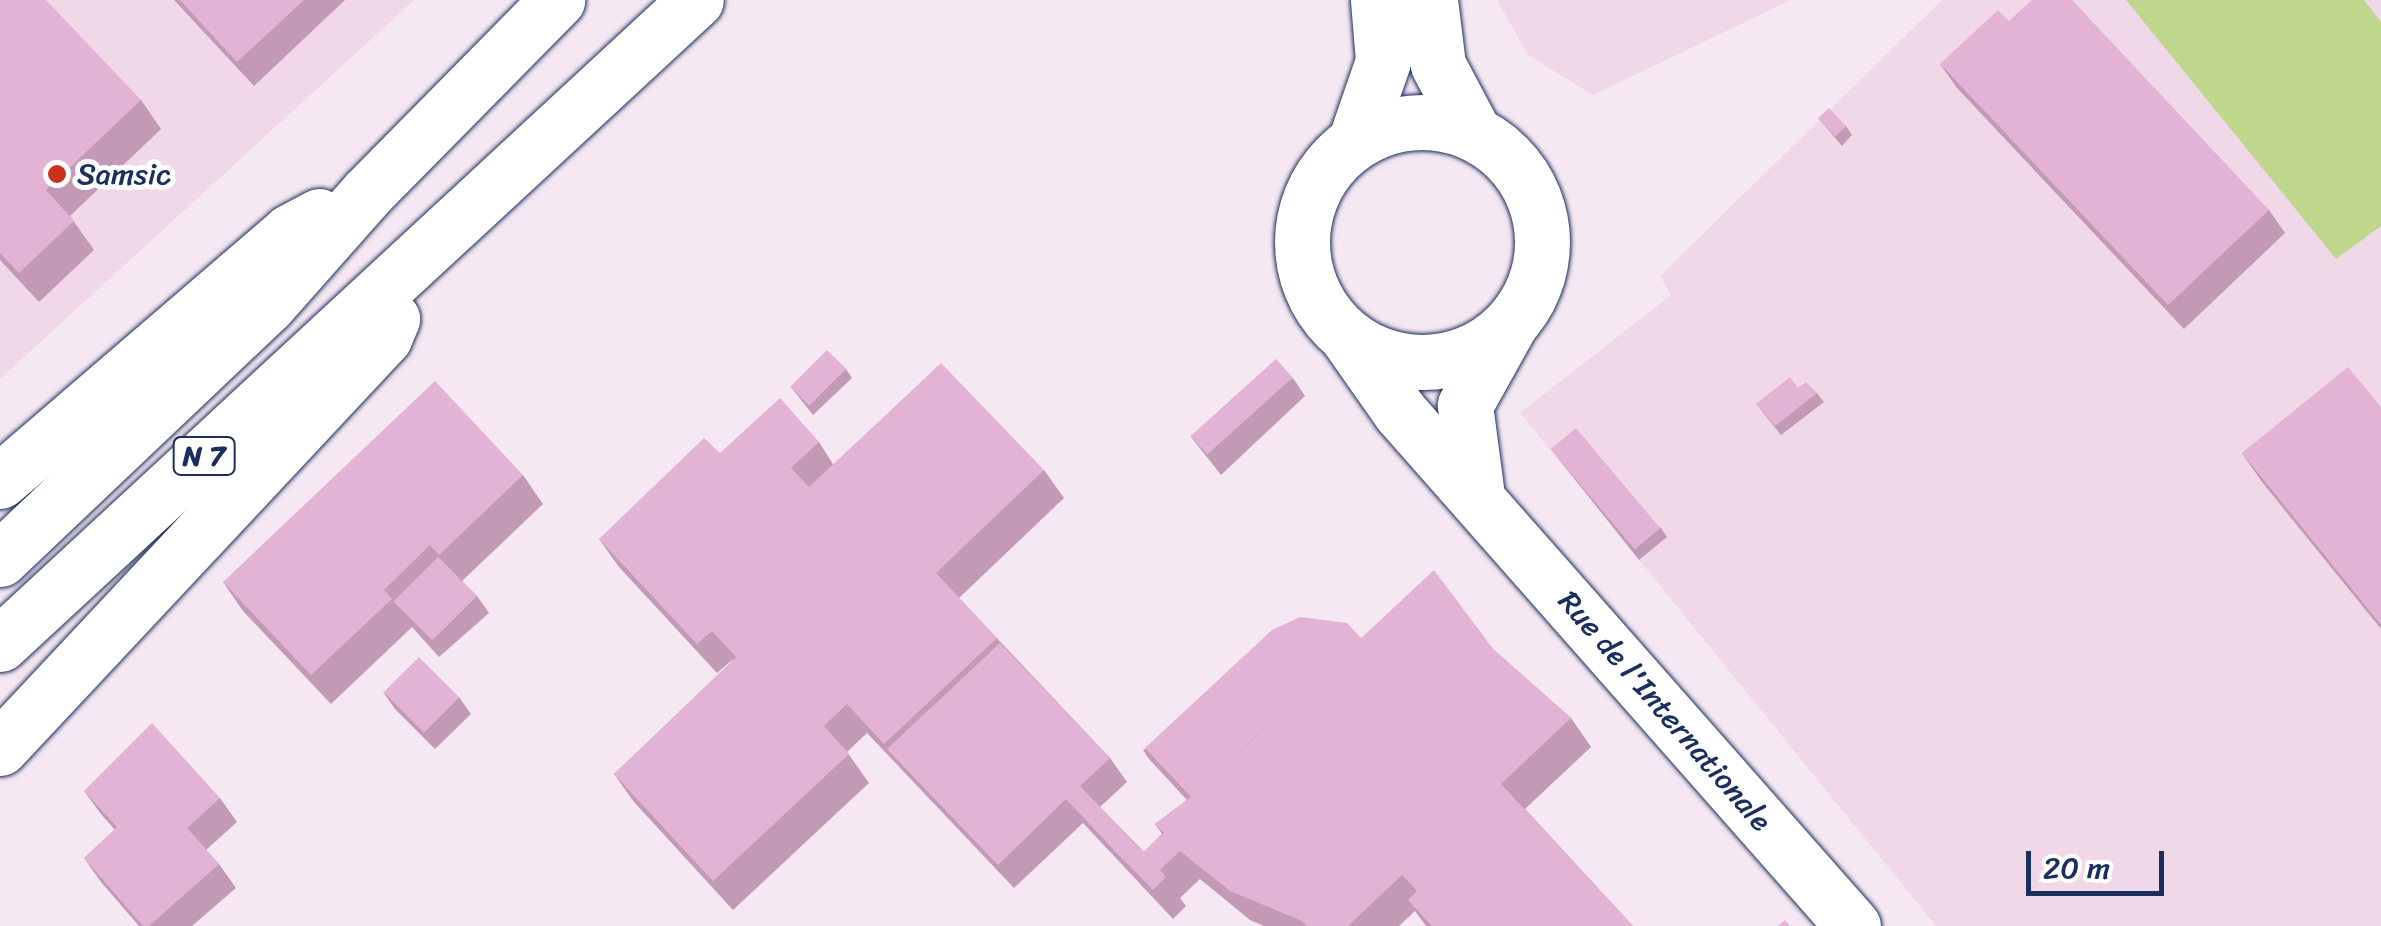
<!DOCTYPE html>
<html>
<head>
<meta charset="utf-8">
<style>
  body { margin:0 }
  #map { position:relative; width:2381px; height:926px; overflow:hidden; background:#f6e8f2; font-family:Sriracha,sans-serif }
  div>[style] { position:absolute }
  .built>* { inset:0; background:#f0d8e9 }
  .green>* { inset:0; background:#bfd78d }
  .roads { filter:drop-shadow(0 0 2px #1b2f5e) drop-shadow(0 0 2px #1b2f5e) }
  .street>* { height:55px; margin:-27.5px; padding:0 27.5px; transform-origin:27.5px; border-radius:27.5px; background:#fff }
  .street>.ring { margin:-27.5px; padding:0; box-sizing:content-box; background:none; border:55px solid #fff; border-radius:50% }
  .primary>* { height:55px; margin:-27.5px; padding:0 27.5px; transform-origin:27.5px; border-radius:27.5px; background:#fff }
  .wall>* { inset:0; background:#c29ab6 }
  .building>* { inset:0; background:#e2b3d4; transform-origin:0 0 }
  .dots>* { width:28px; height:28px; translate:-50% -50%; box-sizing:border-box; border:5px solid #fff; border-radius:50% }
  span { translate:-50% -50%; white-space:nowrap; text-align:center; line-height:1.15; -webkit-text-stroke:10px #fff; paint-order:stroke }
  .shield-label span { padding:2px 8px; background:#fff; border:2px solid; border-radius:8px; -webkit-text-stroke-width:0 }
  .shield-label { font-size:28px; color:#1b2f5e; font-weight:700 }
  .poi-label { font-size:30px; color:#1b2f5e }
  .left { translate:0 -50%; text-align:left }
  .street-label { font-size:30px; color:#1b2f5e }
  .scale { position:absolute; left:2026px; top:851px; width:138px; height:45px; box-sizing:border-box; border:5px solid #1b2f5e; border-top:0; padding-left:12px; font-size:30px; line-height:35px; white-space:nowrap; color:#1b2f5e; -webkit-text-stroke:8px #fff; paint-order:stroke }
</style>
</head>
<body>
<div id="map">
  <div class="built">
    <div style="clip-path:polygon(0 0,414px 0,0 379px)"></div>
    <div style="clip-path:polygon(1497px 0,1791px 0,1593px 95px,1528px 55px)"></div>
    <div style="clip-path:polygon(1942px 0,2381px 0,2381px 926px,1936px 926px,1520px 413px,1671px 295px,1660px 276px)"></div>
  </div>
  <div class="green">
    <div style="clip-path:polygon(2126px 0,2364px 0,2381px 22px,2381px 226px,2336px 259px)"></div>
  </div>
  <div class="roads">
    <div class="street">
      <div style="left:1430px;top:0;width:65px;rotate:83deg"></div>
      <div style="left:1438px;top:65px;width:77px;rotate:62.1deg"></div>
      <div class="ring" style="left:1302px;top:122px;width:185px;height:185px"></div>
      <div style="left:1355px;top:142px;width:86px;rotate:-70.9deg"></div>
      <div style="left:1383px;top:61px;width:61px;rotate:-94.7deg"></div>
      <div style="left:1348px;top:338px;width:90px;rotate:54.9deg"></div>
      <div style="left:1400px;top:412px;width:685px;rotate:48.61deg"></div>
      <div style="left:1477px;top:496px;width:92px;rotate:-97.5deg"></div>
      <div style="left:1465px;top:405px;width:90px;rotate:-60.9deg"></div>
    </div>
    <div class="primary">
      <div style="left:0;top:481px;width:381px;rotate:-40.7deg"></div>
      <div style="left:289px;top:232px;width:34px;rotate:-28deg"></div>
      <div style="left:0;top:559px;width:368px;rotate:-43.5deg"></div>
      <div style="left:267px;top:306px;width:151px;rotate:-48.5deg"></div>
      <div style="left:367px;top:193px;width:271px;rotate:-45.4deg"></div>
      <div style="left:0;top:644px;width:948px;rotate:-42.78deg"></div>
      <div style="left:0;top:748px;width:562px;rotate:-46.88deg"></div>
      <div style="left:384px;top:338px;width:21px;rotate:-67deg"></div>
    </div>
  </div>
  <div class="wall">
    <div style="clip-path:polygon(0 0,141px 100px,161px 129px,70px 216px,94px 250px,39px 302px,0 260px)"></div>
    <div style="clip-path:polygon(174px 0,345px 0,254px 86px)"></div>
    <div style="clip-path:polygon(2009px 21px,2269px 210px,2285px 233px,2184px 329px,1957px 88px,1940px 64px)"></div>
    <div style="clip-path:polygon(1818px 118px,1846px 126px,1852px 135px,1842px 146px)"></div>
    <div style="clip-path:polygon(846px 369px,852px 378px,813px 415px,790px 386px)"></div>
    <div style="clip-path:polygon(1293px 378px,1305px 396px,1221px 475px,1191px 437px)"></div>
    <div style="clip-path:polygon(1798px 388px,1817px 393px,1824px 402px,1781px 435px,1756px 404px)"></div>
    <div style="clip-path:polygon(2381px 407px,2381px 629px,2262px 482px,2242px 453px)"></div>
    <div style="clip-path:polygon(819px 442px,833px 464px,1044px 470px,1064px 498px,959px 598px,1110px 758px,1127px 782px,1100px 807px,1144px 852px,1162px 834px,1155px 824px,1187px 800px,1149px 759px,1143px 750px,1361px 638px,1494px 650px,1571px 718px,1591px 747px,1525px 809px,1633px 926px,1426px 926px,1415px 911px,1399px 926px,1264px 926px,1250px 920px,1200px 879px,1180px 898px,1186px 906px,1173px 919px,1083px 823px,1014px 888px,867px 733px,847px 752px,869px 783px,733px 910px,634px 802px,614px 774px,733px 661px,732px 660px,717px 673px,619px 567px,599px 539px,720px 453px)"></div>
    <div style="clip-path:polygon(1558px 458px,1661px 528px,1667px 537px,1639px 560px)"></div>
    <div style="clip-path:polygon(523px 475px,543px 504px,462px 581px,477px 596px,489px 613px,439px 657px,411px 626px,412px 627px,331px 704px,243px 611px,223px 582px)"></div>
    <div style="clip-path:polygon(383px 692px,459px 697px,471px 714px,435px 749px,395px 709px)"></div>
    <div style="clip-path:polygon(84px 791px,220px 798px,237px 822px,206px 850px,219px 864px,236px 888px,192px 926px,139px 926px,101px 882px,84px 858px,115px 830px,101px 814px)"></div>
  </div>
  <div class="building">
    <div style="clip-path:polygon(0 0,46px 0,141px 100px,46px 190px,74px 221px,19px 273px,0 253px)"></div>
    <div style="clip-path:polygon(180px 0,304px 0,237px 62px)"></div>
    <div style="clip-path:polygon(2032px 0,2072px 0,2269px 210px,2168px 305px,1940px 64px,1998px 10px,2009px 21px)"></div>
    <div style="left:1829px;top:108px;width:25px;height:15px;rotate:47deg"></div>
    <div style="left:827px;top:350px;width:27px;height:52px;rotate:45deg"></div>
    <div style="left:1276px;top:359px;width:25px;height:115px;rotate:48deg"></div>
    <div style="clip-path:polygon(941px 363px,1044px 470px,936px 573px,997px 638px,884px 744px,847px 704px,824px 726px,849px 754px,713px 881px,614px 774px,736px 657px,712px 631px,697px 644px,599px 539px,704px 438px,720px 453px,780px 398px,819px 442px,791px 468px,809px 487px)"></div>
    <div style="clip-path:polygon(2348px 367px,2381px 407px,2381px 625px,2242px 453px)"></div>
    <div style="clip-path:polygon(1790px 377px,1798px 388px,1806px 382px,1817px 393px,1775px 426px,1756px 404px)"></div>
    <div style="clip-path:polygon(435px 381px,523px 475px,439px 555px,430px 545px,384px 590px,392px 599px,311px 675px,223px 582px)"></div>
    <div style="left:1576px;top:428px;width:131px;height:33px;rotate:50deg"></div>
    <div style="left:438px;top:557px;width:55px;height:63px;rotate:45deg"></div>
    <div style="clip-path:polygon(1434px 570px,1494px 650px,1571px 718px,1501px 784px,1633px 926px,1432px 926px,1408px 900px,1417px 891px,1402px 875px,1348px 926px,1307px 926px,1302px 921px,1230px 891px,1180px 851px,1160px 870px,1166px 877px,1153px 890px,1124px 860px,1138px 847px,1144px 852px,1164px 833px,1155px 824px,1191px 797px)"></div>
    <div style="clip-path:polygon(1300px 617px,1347px 623px,1361px 638px,1191px 797px,1145px 748px,1272px 630px)"></div>
    <div style="clip-path:polygon(1000px 643px,1110px 758px,1080px 786px,1138px 847px,1124px 860px,1128px 865px,1066px 799px,998px 865px,887px 749px)"></div>
    <div style="left:419px;top:657px;width:57px;height:50px;rotate:45deg"></div>
    <div style="clip-path:polygon(152px 723px,220px 798px,187px 828px,219px 864px,149px 926px,143px 926px,84px 858px,117px 827px,84px 791px)"></div>
    <div style="clip-path:polygon(1785px 920px,1790px 926px,1778px 926px)"></div>
  </div>
  <div class="dots">
    <div style="left:57px;top:174px;background:#c8321e"></div>
  </div>
  <div class="shield-label">
    <span style="left:204px;top:456px">N 7</span>
  </div>
  <div class="poi-label">
    <span class="left" style="left:77px;top:174px">Samsic</span>
  </div>
  <div class="street-label">
    <span style="left:1665px;top:711px;rotate:49deg">Rue de l'Internationale</span>
  </div>
  <div class="scale">20 m</div>
</div>
</body>
</html>
